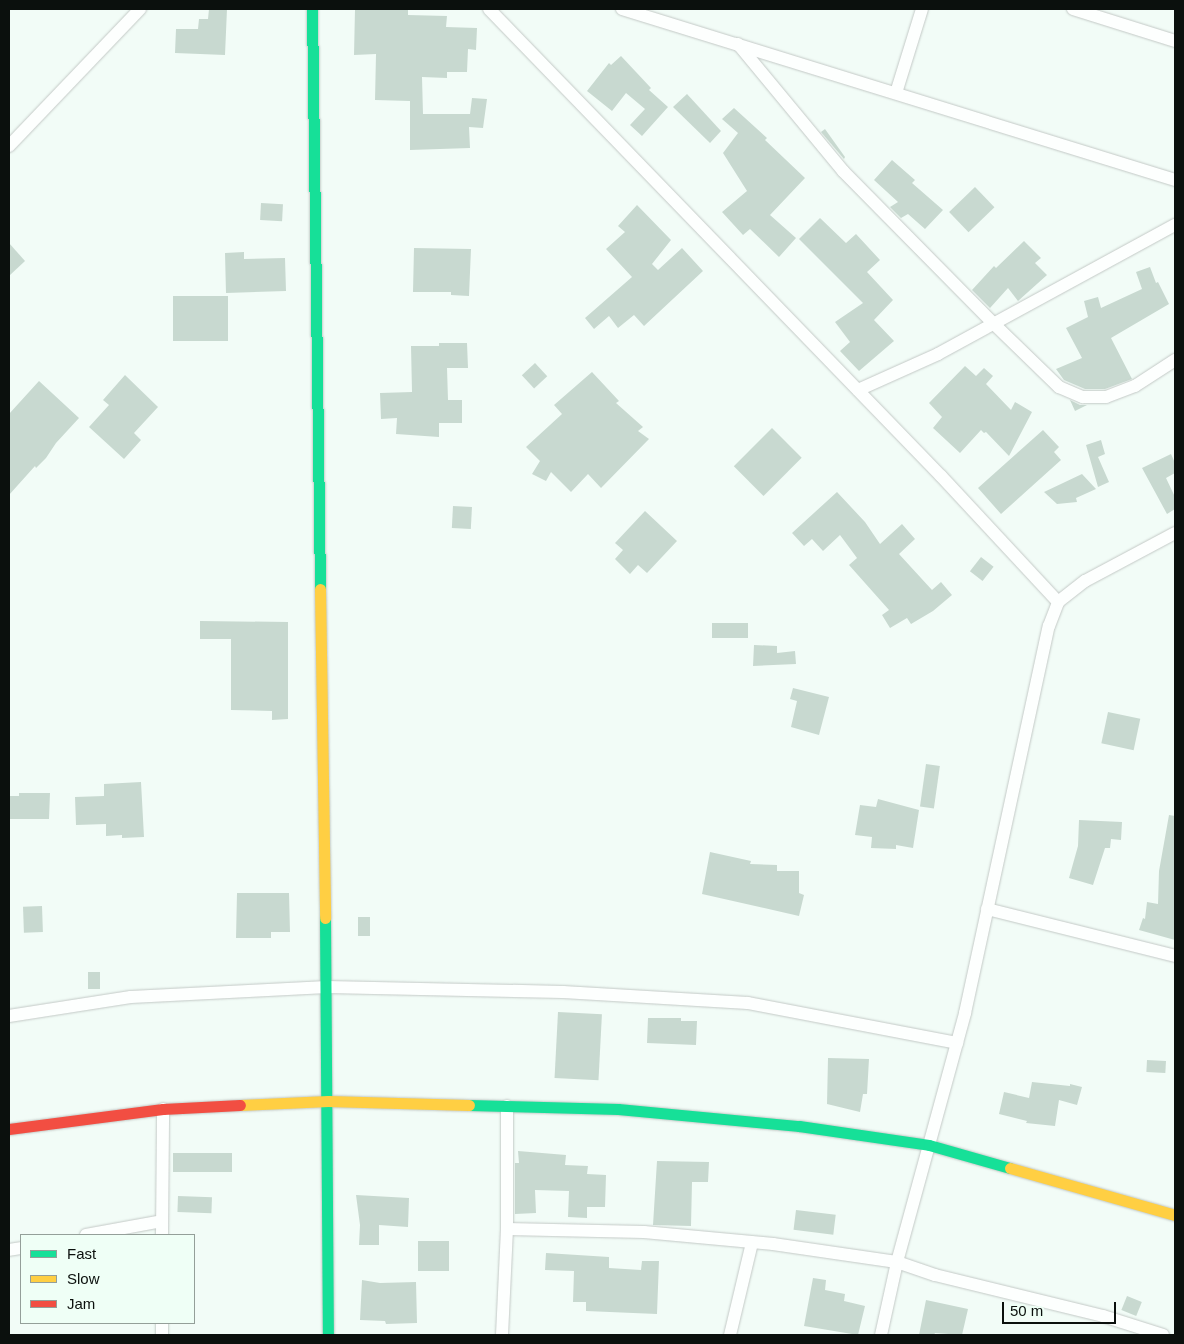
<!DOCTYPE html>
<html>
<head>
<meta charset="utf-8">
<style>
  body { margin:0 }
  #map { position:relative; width:1184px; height:1344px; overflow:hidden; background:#f2fcf7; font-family:Arial,sans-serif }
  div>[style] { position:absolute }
  .building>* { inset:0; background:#c8d9d0; transform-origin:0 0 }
  .roads { filter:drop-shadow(0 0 1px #c3c9c6) drop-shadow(0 0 1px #c3c9c6) }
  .street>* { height:12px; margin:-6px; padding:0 6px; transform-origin:6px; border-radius:6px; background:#fdfffe }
  .fast>* { height:11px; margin:-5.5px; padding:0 5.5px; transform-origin:5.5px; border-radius:5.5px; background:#16e098 }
  .slow>* { height:11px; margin:-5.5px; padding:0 5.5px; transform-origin:5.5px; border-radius:5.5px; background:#ffcf43 }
  .jam>* { height:11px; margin:-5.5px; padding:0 5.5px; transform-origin:5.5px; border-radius:5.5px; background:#f24e42 }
  span { translate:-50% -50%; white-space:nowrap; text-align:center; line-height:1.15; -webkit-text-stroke:4px #effff6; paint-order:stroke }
  .frame { position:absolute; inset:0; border:10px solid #0b100d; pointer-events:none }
  .legend { position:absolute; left:20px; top:1234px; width:175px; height:90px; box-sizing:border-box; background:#effff6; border:1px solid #949f99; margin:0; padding:6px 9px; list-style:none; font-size:15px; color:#0b100d }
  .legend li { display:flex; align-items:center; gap:10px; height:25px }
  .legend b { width:25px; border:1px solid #949f99 }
  .scale { position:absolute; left:1002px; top:1302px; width:114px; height:22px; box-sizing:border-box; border:2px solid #0b100d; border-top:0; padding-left:6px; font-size:15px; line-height:18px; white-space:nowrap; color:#0b100d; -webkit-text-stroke:4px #effff6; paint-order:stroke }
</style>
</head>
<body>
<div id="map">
  <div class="building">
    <div style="clip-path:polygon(209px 9px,227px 9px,225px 55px,175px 53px,176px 29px,198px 29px,199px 19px,208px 19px)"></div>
    <div style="clip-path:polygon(355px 9px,408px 9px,408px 15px,447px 16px,446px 27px,477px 28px,476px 50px,468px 49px,467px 72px,447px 72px,447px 78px,422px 77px,423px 114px,470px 114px,472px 98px,487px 99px,483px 128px,469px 127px,470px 148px,410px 150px,410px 101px,375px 100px,376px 54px,354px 55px)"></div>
    <div style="clip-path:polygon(621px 56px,651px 88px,649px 90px,668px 107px,642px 136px,630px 125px,645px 109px,626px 93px,612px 111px,587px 91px,609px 63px,611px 65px)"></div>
    <div style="clip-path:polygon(687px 94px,721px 131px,710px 143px,673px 107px)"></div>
    <div style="clip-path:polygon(734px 108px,767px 138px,765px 140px,805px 178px,770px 215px,796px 238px,779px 257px,750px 229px,743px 235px,722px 212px,747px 191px,723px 153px,738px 133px,722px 119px)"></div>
    <div style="clip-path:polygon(825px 129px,845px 157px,844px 159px,821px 132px)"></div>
    <div style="clip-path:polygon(892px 160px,915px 180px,912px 183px,943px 210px,925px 229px,908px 214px,901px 218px,890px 207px,898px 202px,874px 180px)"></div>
    <div style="left:975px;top:187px;width:28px;height:36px;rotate:46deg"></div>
    <div style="left:261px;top:203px;width:22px;height:17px;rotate:3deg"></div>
    <div style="clip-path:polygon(637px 205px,671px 240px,652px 264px,658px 270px,682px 248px,703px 271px,644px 326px,634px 315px,618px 328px,609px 316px,594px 329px,585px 318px,632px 277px,606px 249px,625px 232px,618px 226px)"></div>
    <div style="clip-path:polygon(820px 218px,846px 243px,856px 234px,880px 260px,867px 272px,893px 300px,874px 320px,894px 341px,859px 371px,840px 351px,850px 342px,835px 322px,863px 303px,799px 239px)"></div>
    <div style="clip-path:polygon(1024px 241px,1041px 258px,1035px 263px,1047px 275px,1018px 301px,1008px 288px,990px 308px,972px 290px,994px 266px,996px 268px)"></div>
    <div style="clip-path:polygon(9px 243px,25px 261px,9px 276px)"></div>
    <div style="clip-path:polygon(414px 248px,471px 249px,469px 296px,451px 295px,451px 292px,413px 292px)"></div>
    <div style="clip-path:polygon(244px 252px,244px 259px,285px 258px,286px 291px,226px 293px,225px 253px)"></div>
    <div style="clip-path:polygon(1150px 267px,1156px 283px,1158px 282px,1169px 304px,1111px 338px,1132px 379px,1105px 389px,1085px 389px,1064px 380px,1056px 369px,1082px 358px,1066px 328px,1088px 317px,1084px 301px,1098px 297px,1101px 308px,1142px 289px,1136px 272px)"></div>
    <div style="left:173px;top:296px;width:55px;height:45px"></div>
    <div style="clip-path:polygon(439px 343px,467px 343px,468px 368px,447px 368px,448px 400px,462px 400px,462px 423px,439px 423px,439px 437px,396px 434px,397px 418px,381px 419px,380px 393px,412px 392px,411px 346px,439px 346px)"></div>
    <div style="left:535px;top:363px;width:18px;height:18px;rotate:47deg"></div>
    <div style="clip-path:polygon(965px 366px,976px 376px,984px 368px,993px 376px,986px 384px,1011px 410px,1015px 402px,1032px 412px,1009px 456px,986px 432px,984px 433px,981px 430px,960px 453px,933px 428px,942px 417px,929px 403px)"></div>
    <div style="clip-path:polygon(592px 372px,619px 401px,616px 403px,643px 427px,638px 431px,649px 439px,601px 488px,588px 474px,571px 492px,551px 472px,546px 481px,532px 474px,540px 461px,526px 447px,562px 414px,554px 405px)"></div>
    <div style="clip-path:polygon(125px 375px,158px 407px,134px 433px,141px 440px,124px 459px,89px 427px,109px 405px,103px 400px)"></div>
    <div style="clip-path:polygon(39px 381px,79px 418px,56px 443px,46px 458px,36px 468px,35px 466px,9px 495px,9px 414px)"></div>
    <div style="clip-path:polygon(1070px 400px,1080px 405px,1087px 405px,1075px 411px)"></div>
    <div style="left:772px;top:428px;width:42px;height:54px;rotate:45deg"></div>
    <div style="clip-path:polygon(1043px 430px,1059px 447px,1054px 452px,1061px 460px,1001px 514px,978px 488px)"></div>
    <div style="clip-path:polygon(1101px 440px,1105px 454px,1098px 457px,1109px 482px,1098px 487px,1086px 445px)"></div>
    <div style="clip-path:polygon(1171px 454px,1175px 463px,1175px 473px,1166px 478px,1175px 497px,1175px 509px,1167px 514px,1142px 468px)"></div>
    <div style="clip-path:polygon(1082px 474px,1096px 489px,1076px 498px,1077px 502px,1057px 504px,1044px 492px)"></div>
    <div style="clip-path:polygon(837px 492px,865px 522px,880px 544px,902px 524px,915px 539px,899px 554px,932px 590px,941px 582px,952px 595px,933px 611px,911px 624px,907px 618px,890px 628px,882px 615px,889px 610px,849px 565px,857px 558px,840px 535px,823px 551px,812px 539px,804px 546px,792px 533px)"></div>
    <div style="left:453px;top:506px;width:19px;height:22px;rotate:3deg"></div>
    <div style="clip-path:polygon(645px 511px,677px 541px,647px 573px,638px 565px,630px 574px,615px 559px,623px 550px,615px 543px)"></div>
    <div style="left:981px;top:557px;width:16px;height:18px;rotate:38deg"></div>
    <div style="clip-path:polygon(200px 621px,288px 622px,288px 719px,272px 720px,272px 711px,231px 710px,231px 639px,200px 639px)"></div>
    <div style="left:748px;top:623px;width:15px;height:36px;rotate:90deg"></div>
    <div style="clip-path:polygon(754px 645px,777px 646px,777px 653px,795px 651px,796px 664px,753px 666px)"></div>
    <div style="clip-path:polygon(793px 688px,829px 697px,819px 735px,791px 727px,797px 701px,790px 699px)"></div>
    <div style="left:1108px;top:712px;width:33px;height:32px;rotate:12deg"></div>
    <div style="left:926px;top:764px;width:14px;height:43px;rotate:8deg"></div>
    <div style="clip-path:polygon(141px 782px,144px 837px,122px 838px,122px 835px,106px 836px,106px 824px,76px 825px,75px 797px,104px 796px,104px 784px)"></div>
    <div style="clip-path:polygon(19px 793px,50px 793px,49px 819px,9px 819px,9px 796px,19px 796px)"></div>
    <div style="clip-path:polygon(878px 799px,919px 810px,913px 848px,896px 845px,896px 849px,871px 848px,872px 837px,855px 835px,860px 805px,876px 807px)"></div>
    <div style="clip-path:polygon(1169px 815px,1175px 816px,1175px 940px,1139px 930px,1143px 918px,1145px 919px,1147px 902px,1158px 904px,1159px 871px)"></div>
    <div style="clip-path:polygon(1079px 820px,1122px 822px,1121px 840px,1111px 839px,1110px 848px,1105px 848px,1093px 885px,1069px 878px,1078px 846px)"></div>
    <div style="clip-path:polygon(710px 852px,751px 861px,750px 864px,777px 865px,777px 871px,799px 871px,799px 893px,804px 895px,799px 916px,702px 894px)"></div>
    <div style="clip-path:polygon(237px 893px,289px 893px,290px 932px,271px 932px,271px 938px,236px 938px)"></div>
    <div style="left:42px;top:906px;width:26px;height:19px;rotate:88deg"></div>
    <div style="left:358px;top:917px;width:12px;height:19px"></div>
    <div style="left:88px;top:972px;width:12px;height:17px"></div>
    <div style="left:558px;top:1012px;width:44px;height:66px;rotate:3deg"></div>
    <div style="clip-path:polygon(648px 1018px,681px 1018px,681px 1021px,697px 1021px,696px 1045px,647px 1043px)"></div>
    <div style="clip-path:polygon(828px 1058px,869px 1059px,867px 1094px,863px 1094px,860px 1112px,827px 1104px)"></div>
    <div style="left:1147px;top:1060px;width:19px;height:12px;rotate:3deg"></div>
    <div style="clip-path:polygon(1032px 1082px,1070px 1086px,1070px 1084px,1082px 1087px,1077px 1105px,1059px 1100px,1055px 1126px,1026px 1123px,1027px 1121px,999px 1114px,1004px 1092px,1029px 1098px)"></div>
    <div style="clip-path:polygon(518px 1151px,566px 1155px,565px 1165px,588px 1166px,587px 1174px,606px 1175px,605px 1207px,587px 1207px,587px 1218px,568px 1217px,569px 1191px,535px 1190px,536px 1213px,515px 1214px,515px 1163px,519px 1163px)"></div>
    <div style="left:232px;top:1153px;width:19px;height:59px;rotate:90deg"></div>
    <div style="clip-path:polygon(657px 1161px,709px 1162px,708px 1182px,692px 1182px,691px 1226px,653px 1225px)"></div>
    <div style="clip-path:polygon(356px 1195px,409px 1198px,408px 1227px,379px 1225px,379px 1245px,359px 1245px,360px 1225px)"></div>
    <div style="left:178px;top:1196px;width:34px;height:16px;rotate:2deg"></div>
    <div style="left:796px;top:1210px;width:40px;height:20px;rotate:7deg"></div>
    <div style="left:418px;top:1241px;width:31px;height:30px"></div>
    <div style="clip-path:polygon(546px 1253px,609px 1257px,609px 1268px,641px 1270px,642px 1261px,659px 1261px,657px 1314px,586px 1311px,586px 1302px,573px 1302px,574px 1271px,545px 1270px)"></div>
    <div style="clip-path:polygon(813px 1278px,826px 1280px,825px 1290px,845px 1294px,844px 1301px,865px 1306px,858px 1335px,804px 1326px)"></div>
    <div style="clip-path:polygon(362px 1280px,380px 1283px,416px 1282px,417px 1323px,386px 1324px,385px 1321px,360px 1320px)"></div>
    <div style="left:1127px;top:1296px;width:16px;height:15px;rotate:22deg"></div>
    <div style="clip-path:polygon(926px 1300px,968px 1309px,962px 1335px,935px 1333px,934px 1335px,919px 1335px)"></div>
  </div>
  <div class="roads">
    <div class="street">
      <div style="left:489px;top:9px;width:650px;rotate:45.94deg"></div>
      <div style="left:941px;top:476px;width:172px;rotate:47.1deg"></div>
      <div style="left:622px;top:9px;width:579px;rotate:17.18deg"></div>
      <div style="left:1073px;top:9px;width:107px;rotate:17.4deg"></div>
      <div style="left:738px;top:44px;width:165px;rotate:50.4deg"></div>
      <div style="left:843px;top:171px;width:215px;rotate:45.4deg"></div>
      <div style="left:994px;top:324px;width:91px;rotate:44.1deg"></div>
      <div style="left:1059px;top:387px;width:26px;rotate:23deg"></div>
      <div style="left:1083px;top:397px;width:23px"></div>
      <div style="left:1106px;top:397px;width:31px;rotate:-21deg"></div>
      <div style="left:1135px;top:386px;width:48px;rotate:-33deg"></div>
      <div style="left:896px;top:93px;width:88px;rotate:-72.8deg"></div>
      <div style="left:9px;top:146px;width:190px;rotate:-46.3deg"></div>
      <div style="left:858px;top:390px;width:88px;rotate:-24.2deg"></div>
      <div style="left:938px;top:354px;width:270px;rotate:-28.6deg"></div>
      <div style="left:987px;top:909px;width:194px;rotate:14deg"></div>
      <div style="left:9px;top:1016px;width:123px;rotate:-8.9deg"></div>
      <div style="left:131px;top:997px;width:196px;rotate:-2.9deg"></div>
      <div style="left:327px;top:987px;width:236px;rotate:1.2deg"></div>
      <div style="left:563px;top:992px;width:185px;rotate:3.4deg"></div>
      <div style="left:748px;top:1003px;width:213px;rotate:10.8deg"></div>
      <div style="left:507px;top:1229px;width:137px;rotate:1.3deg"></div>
      <div style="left:644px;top:1232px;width:130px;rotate:5.3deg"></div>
      <div style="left:773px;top:1244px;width:125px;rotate:8.3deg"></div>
      <div style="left:897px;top:1262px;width:40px;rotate:18.9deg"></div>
      <div style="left:935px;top:1275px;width:173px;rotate:13.7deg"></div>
      <div style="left:1103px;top:1316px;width:63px;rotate:17.6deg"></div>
      <div style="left:86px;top:1235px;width:77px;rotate:-10.4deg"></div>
      <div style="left:162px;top:1235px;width:126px;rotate:-89.5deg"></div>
      <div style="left:9px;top:1250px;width:12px;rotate:-9deg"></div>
      <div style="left:162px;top:1323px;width:12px;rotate:90deg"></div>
      <div style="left:502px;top:1335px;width:106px;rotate:-87.3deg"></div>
      <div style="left:507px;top:1229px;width:123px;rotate:-90deg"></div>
      <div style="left:730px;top:1335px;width:95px;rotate:-76.6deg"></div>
      <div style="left:881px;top:1335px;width:75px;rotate:-77.6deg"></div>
      <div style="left:897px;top:1262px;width:258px;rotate:-74.7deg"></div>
      <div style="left:965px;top:1013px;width:396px;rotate:-77.8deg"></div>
      <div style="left:1049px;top:626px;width:26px;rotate:-69deg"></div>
      <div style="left:1058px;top:602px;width:34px;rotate:-38deg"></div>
      <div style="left:1085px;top:581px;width:102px;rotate:-28.1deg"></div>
    </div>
    <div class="fast">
      <div style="left:312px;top:9px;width:580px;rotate:89.21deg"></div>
      <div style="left:325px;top:918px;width:417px;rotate:89.6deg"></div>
      <div style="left:469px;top:1105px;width:149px;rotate:1.5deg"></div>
      <div style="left:618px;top:1109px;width:182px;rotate:5.4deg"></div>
      <div style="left:799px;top:1126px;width:131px;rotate:8.3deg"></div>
      <div style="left:929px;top:1145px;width:84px;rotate:15.9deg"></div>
    </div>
    <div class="slow">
      <div style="left:320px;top:589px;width:329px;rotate:89.1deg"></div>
      <div style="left:240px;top:1105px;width:88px;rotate:-2.6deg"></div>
      <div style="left:328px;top:1101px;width:141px;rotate:1.6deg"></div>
      <div style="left:1010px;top:1168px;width:172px;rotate:15.9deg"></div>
    </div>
    <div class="jam">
      <div style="left:9px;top:1129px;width:155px;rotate:-7.4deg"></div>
      <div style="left:163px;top:1109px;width:77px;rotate:-3deg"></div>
    </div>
  </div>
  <div class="frame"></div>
  <ul class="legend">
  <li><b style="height:6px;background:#16e098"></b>Fast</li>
  <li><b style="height:6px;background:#ffcf43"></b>Slow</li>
  <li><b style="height:6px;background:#f24e42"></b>Jam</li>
  </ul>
  <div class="scale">50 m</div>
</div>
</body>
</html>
